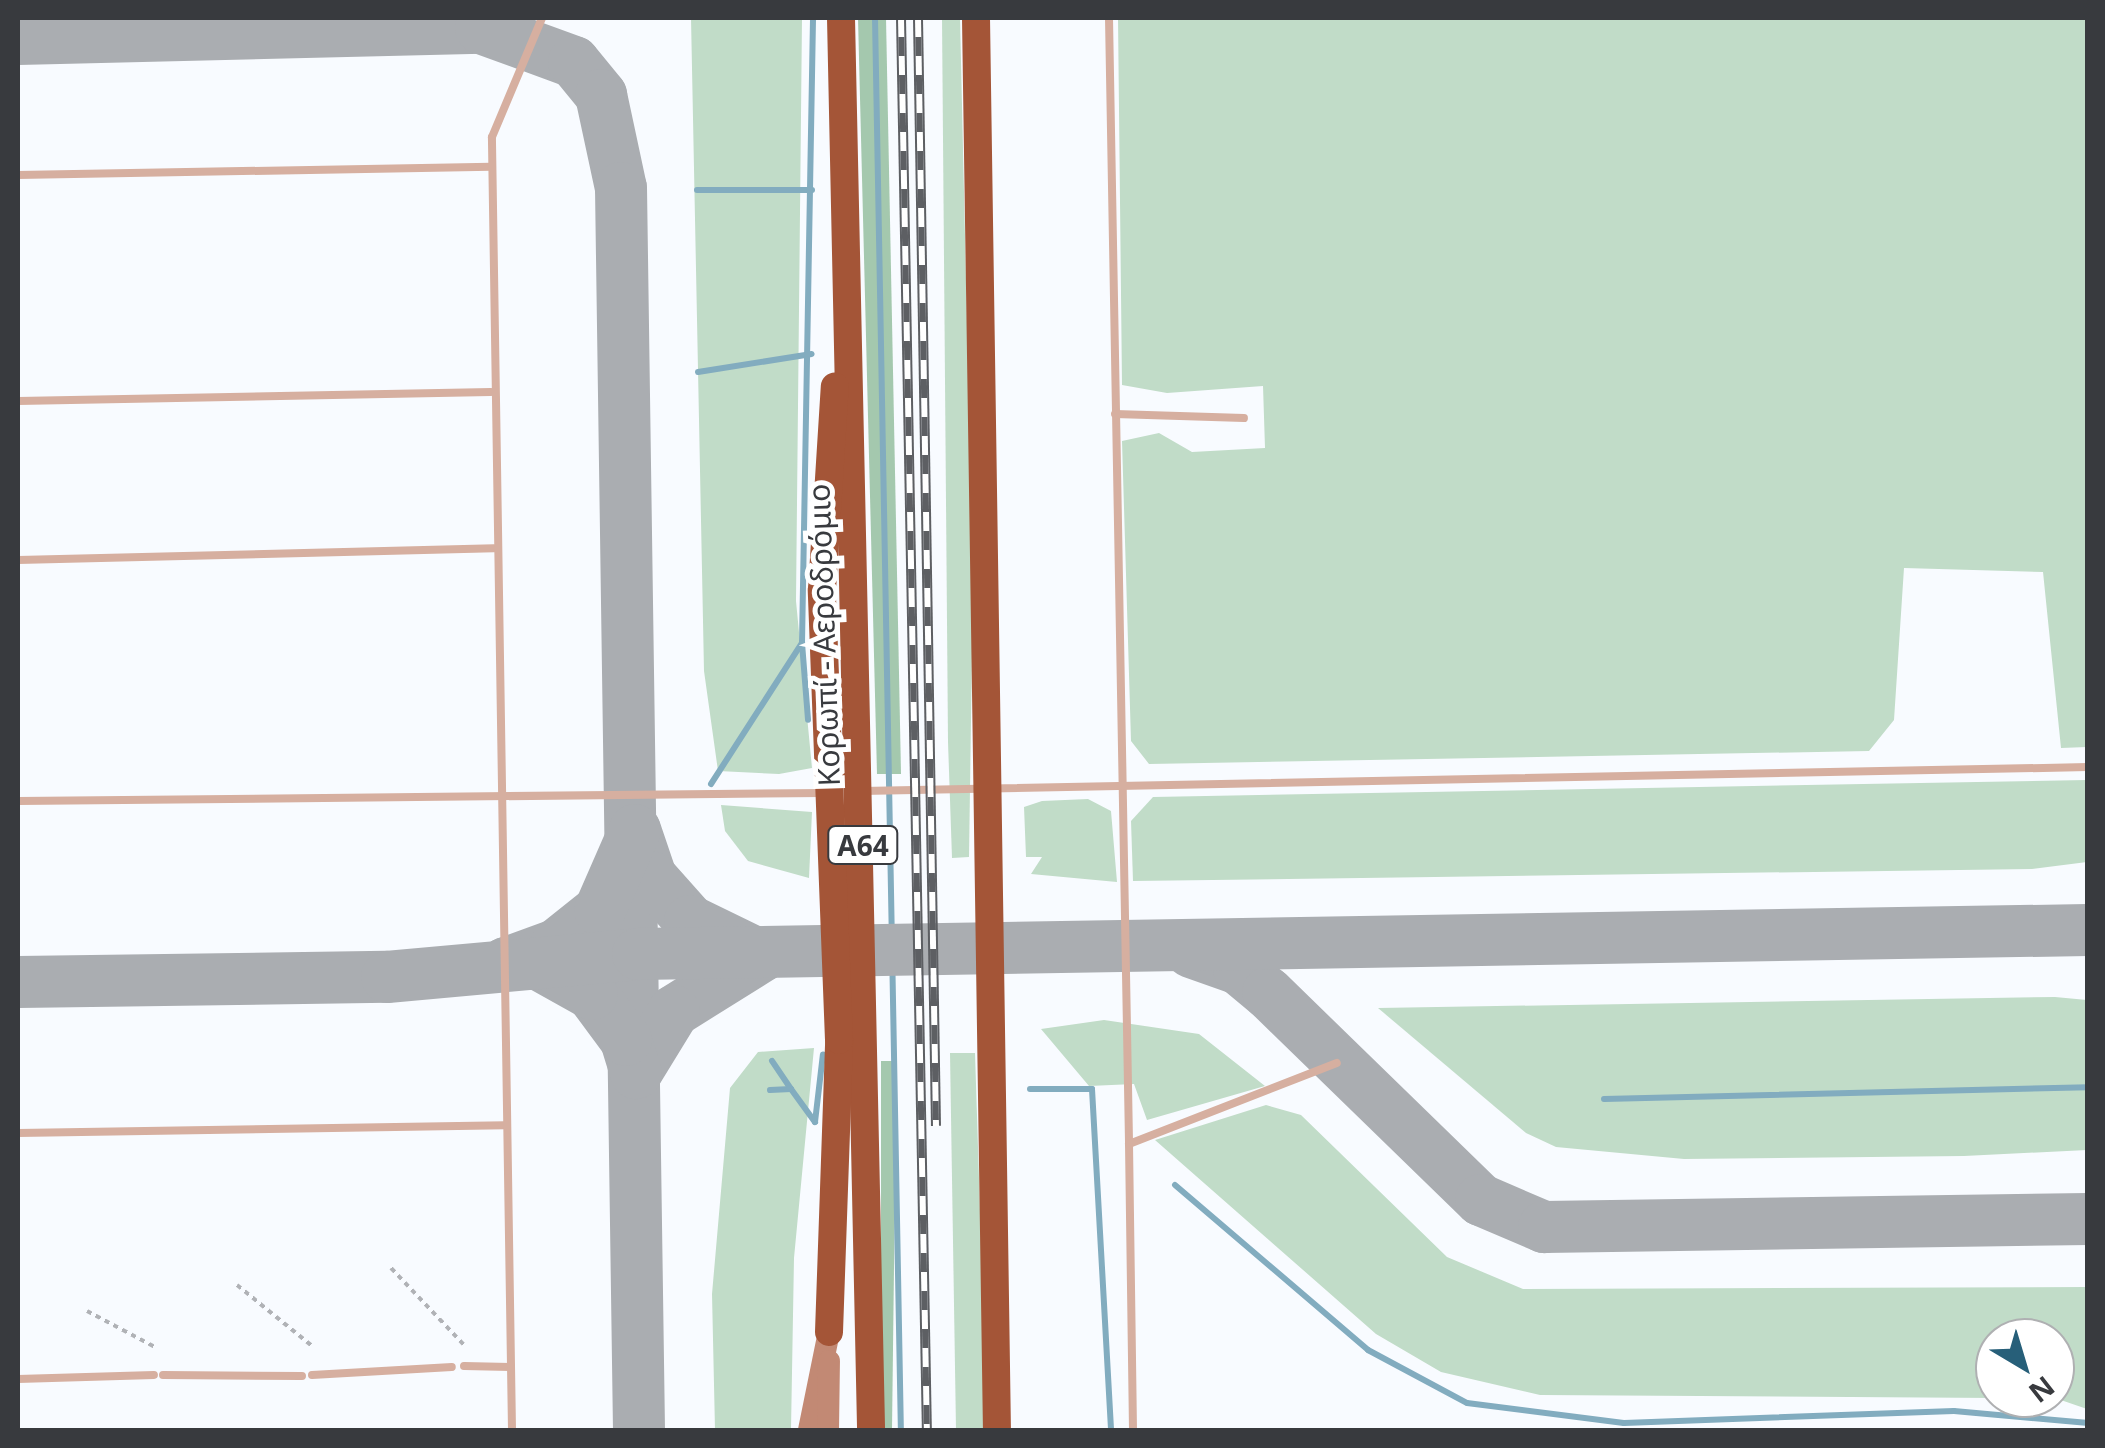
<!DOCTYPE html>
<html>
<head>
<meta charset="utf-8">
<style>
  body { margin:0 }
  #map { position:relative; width:2105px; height:1448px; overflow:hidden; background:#f8fbff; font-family:"Noto Sans",sans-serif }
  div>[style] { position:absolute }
  .green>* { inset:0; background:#c1dcc8 }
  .forest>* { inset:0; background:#a4c8ae }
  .stream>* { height:6px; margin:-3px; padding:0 3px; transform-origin:3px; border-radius:3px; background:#82acbf }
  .taxiway>* { height:52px; margin:-26px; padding:0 26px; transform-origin:26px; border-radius:26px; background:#aaadb1 }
  .path>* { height:4px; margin-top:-2px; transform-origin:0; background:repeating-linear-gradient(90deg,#b0b2b6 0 5px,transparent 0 10px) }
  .lane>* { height:8px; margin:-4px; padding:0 4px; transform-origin:4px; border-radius:4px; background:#d6afa0 }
  .secondary>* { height:22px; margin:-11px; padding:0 11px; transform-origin:11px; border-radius:11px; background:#c28974 }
  .highway>* { height:28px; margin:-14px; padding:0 14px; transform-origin:14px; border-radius:14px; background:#a45537 }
  .rail>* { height:10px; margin-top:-5px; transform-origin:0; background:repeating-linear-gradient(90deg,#fff 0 19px,#5d5f63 0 38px); box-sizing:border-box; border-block:2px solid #5d5f63 }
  span { translate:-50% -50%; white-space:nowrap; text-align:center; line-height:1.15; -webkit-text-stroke:10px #fff; paint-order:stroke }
  .shield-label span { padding:2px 8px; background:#fff; border:2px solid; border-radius:8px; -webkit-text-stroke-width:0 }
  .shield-label { font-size:28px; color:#383a3e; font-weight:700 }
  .street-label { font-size:30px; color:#383a3e }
  .frame { position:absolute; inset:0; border:20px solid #383a3e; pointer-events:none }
  .north { position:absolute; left:1975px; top:1318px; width:100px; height:100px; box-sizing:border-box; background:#fff; border:2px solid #afb0b2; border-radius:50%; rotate:142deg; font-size:28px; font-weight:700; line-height:40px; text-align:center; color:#383a3e }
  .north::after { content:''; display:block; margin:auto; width:35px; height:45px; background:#275f79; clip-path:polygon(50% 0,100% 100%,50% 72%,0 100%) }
</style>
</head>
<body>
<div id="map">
  <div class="green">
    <div style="clip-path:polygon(691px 18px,802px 18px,796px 601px,812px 768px,779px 774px,718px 771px,704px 671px)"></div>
    <div style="clip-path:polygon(942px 18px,960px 18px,973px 584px,969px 857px,952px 858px,948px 742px)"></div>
    <div style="clip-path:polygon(1118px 18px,2087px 18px,2087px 747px,2061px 748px,2043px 572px,1904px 568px,1894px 720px,1869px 751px,1149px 764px,1131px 741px,1122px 441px,1159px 433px,1192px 452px,1265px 448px,1263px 386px,1167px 393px,1122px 385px)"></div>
    <div style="clip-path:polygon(2087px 780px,2087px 862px,2032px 869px,1133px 881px,1131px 821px,1153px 797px)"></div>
    <div style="clip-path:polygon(1042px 801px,1088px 799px,1111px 811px,1117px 882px,1031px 874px,1042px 857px,1026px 857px,1024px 807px)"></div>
    <div style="clip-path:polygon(721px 805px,812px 812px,809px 878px,748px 861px,725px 831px)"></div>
    <div style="clip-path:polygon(2055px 997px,2087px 1000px,2087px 1150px,1964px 1156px,1684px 1159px,1556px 1147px,1526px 1133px,1378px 1008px)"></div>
    <div style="clip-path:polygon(1104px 1020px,1199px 1034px,1265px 1086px,1147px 1120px,1134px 1084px,1089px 1086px,1041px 1029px)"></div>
    <div style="clip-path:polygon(814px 1048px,794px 1258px,791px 1430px,715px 1430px,712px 1294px,730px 1088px,758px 1052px)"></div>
    <div style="clip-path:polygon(950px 1053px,975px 1053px,987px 1430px,956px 1430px)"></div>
    <div style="clip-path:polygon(1266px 1105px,1301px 1115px,1447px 1257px,1523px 1289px,2087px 1287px,2087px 1409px,2055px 1398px,2055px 1338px,1995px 1338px,1995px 1398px,1540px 1395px,1441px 1372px,1376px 1334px,1155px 1140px)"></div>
  </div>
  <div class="forest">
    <div style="clip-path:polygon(858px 18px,886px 18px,901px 774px,877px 774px)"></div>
    <div style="clip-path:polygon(881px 1061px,893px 1061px,896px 1106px,892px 1430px,881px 1430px)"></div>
  </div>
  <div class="stream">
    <div style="left:875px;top:18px;width:1412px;rotate:88.95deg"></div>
    <div style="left:697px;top:190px;width:115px"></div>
    <div style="left:698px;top:372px;width:115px;rotate:-9deg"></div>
    <div style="left:802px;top:643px;width:625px;rotate:-88.99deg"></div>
    <div style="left:711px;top:784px;width:168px;rotate:-57.2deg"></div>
    <div style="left:802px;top:643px;width:77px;rotate:85.5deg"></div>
    <div style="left:791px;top:1089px;width:41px;rotate:54deg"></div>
    <div style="left:815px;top:1122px;width:68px;rotate:-83.3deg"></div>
    <div style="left:1030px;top:1089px;width:62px"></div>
    <div style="left:1092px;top:1089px;width:342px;rotate:86.8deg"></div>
    <div style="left:770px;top:1090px;width:21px;rotate:-3deg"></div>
    <div style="left:791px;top:1089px;width:34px;rotate:-124deg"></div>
    <div style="left:1604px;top:1099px;width:484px;rotate:-1.4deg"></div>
    <div style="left:1175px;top:1185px;width:254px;rotate:40.5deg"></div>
    <div style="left:1368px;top:1350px;width:112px;rotate:28.2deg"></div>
    <div style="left:1467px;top:1403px;width:158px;rotate:7.3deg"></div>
    <div style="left:1624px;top:1423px;width:330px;rotate:-2.1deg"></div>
    <div style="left:1954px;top:1411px;width:135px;rotate:5.1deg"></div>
  </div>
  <div class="taxiway">
    <div style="left:18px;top:39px;width:463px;rotate:-1.4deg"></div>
    <div style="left:481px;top:28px;width:99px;rotate:20.1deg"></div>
    <div style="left:574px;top:62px;width:43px;rotate:50.7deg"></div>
    <div style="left:601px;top:95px;width:95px;rotate:77.9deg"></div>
    <div style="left:621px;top:188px;width:1242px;rotate:89.17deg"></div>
    <div style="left:635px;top:830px;width:50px;rotate:71.2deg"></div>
    <div style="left:651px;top:877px;width:59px;rotate:48.4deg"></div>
    <div style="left:690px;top:921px;width:80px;rotate:25.9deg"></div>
    <div style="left:762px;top:956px;width:104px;rotate:148deg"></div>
    <div style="left:674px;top:1011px;width:73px;rotate:121.5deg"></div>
    <div style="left:636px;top:1073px;width:34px;rotate:-107deg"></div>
    <div style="left:626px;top:1040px;width:57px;rotate:-126.5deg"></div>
    <div style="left:592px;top:994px;width:62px;rotate:-150.9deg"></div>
    <div style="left:538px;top:964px;width:32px;rotate:-178deg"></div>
    <div style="left:506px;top:963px;width:53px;rotate:-19.8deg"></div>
    <div style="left:556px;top:945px;width:56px;rotate:-38.5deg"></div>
    <div style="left:600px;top:910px;width:87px;rotate:-66.4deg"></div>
    <div style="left:1191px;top:952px;width:51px;rotate:19.5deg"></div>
    <div style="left:1239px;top:969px;width:38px;rotate:40deg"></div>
    <div style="left:1268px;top:993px;width:297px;rotate:44.2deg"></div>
    <div style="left:1481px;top:1200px;width:69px;rotate:23.2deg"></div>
    <div style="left:1544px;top:1227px;width:544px;rotate:-0.84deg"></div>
    <div style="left:18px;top:982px;width:369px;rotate:-0.8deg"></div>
    <div style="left:387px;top:977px;width:252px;rotate:-5.2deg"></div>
    <div style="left:638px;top:954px;width:1450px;rotate:-0.95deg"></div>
  </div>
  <div class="path">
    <div style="left:391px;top:1268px;width:106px;rotate:46.5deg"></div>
    <div style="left:237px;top:1285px;width:97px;rotate:39.1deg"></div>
    <div style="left:87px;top:1311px;width:79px;rotate:27.9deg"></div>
  </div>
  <div class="lane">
    <div style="left:1109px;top:18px;width:1126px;rotate:88.98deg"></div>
    <div style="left:1129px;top:1144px;width:223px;rotate:-21.3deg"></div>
    <div style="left:18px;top:175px;width:473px;rotate:-1deg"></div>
    <div style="left:18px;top:401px;width:473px;rotate:-1.1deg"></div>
    <div style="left:1115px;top:414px;width:129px;rotate:1.8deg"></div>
    <div style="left:18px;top:560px;width:476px;rotate:-1.4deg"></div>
    <div style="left:862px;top:791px;width:1226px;rotate:-1.12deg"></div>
    <div style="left:18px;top:801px;width:805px;rotate:-0.57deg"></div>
    <div style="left:18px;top:1133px;width:487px;rotate:-0.9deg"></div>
    <div style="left:1129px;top:1144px;width:286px;rotate:89.2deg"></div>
    <div style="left:464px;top:1366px;width:46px;rotate:1.2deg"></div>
    <div style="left:163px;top:1375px;width:139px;rotate:0.4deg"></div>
    <div style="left:312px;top:1375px;width:140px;rotate:-3.3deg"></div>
    <div style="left:18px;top:1379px;width:136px;rotate:-1.7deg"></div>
    <div style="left:512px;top:1430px;width:1293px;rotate:-90.89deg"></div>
    <div style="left:492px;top:137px;width:129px;rotate:-67.2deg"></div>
  </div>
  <div class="secondary">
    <div style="left:809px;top:1430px;width:100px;rotate:-78.5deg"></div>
    <div style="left:828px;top:1430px;width:69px;rotate:-89.2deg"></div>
  </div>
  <div class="highway">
    <div style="left:841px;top:18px;width:1412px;rotate:88.78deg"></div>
    <div style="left:976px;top:18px;width:1412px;rotate:89.15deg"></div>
    <div style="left:829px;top:1332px;width:292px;rotate:-88deg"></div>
    <div style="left:839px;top:1040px;width:450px;rotate:-92.2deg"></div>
    <div style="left:822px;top:590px;width:204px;rotate:-86.4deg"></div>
  </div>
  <div class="rail">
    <div style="left:901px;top:18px;width:1412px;rotate:88.95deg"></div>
    <div style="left:918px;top:18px;width:1108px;rotate:89.07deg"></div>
  </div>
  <div class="shield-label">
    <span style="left:863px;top:845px">Α64</span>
  </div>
  <div class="street-label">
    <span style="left:824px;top:635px;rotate:-92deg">Κορωπί - Αεροδρόμιο</span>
  </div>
  <div class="frame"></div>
  <div class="north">N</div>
</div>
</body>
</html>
